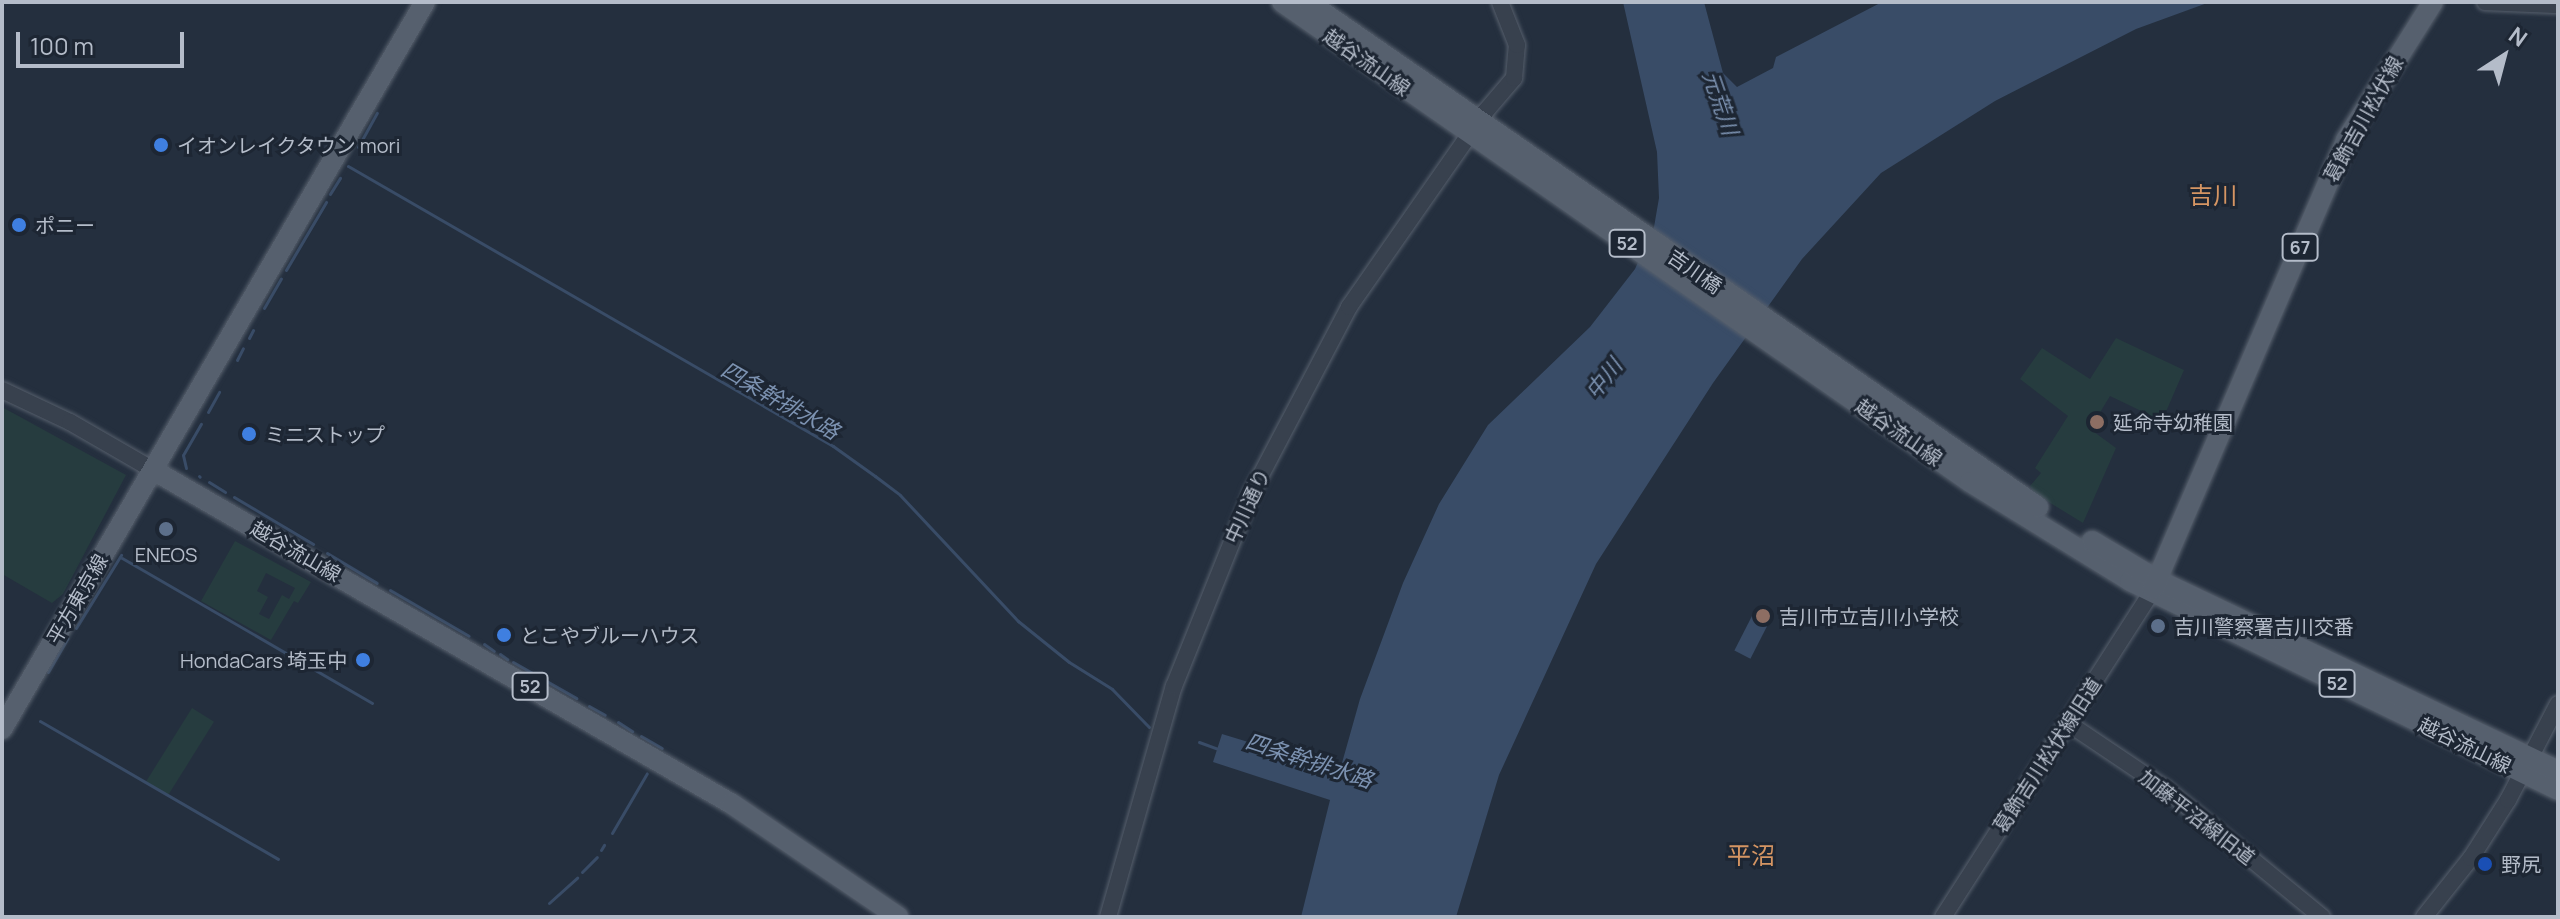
<!DOCTYPE html>
<html>
<head>
<meta charset="utf-8">
<style>
  body { margin:0 }
  #map { position:relative; width:2560px; height:919px; overflow:hidden; background:#242f3e; font-family:Manrope,"Noto Sans JP",sans-serif }
  div>[style] { position:absolute }
  .green>* { inset:0; background:#263c3f; transform-origin:0 0 }
  .water>* { inset:0; background:#394c67; transform-origin:0 0 }
  .stream>* { height:3px; margin:-1.5px; padding:0 1.5px; transform-origin:1.5px; border-radius:1.5px; background:#394c67 }
  .roads { filter:drop-shadow(0 0 2px #565f6c) drop-shadow(0 0 2px #565f6c) }
  .minor>* { height:16px; margin:-8px; padding:0 8px; transform-origin:8px; border-radius:8px; background:#38414e }
  .major>* { height:20px; margin:-10px; padding:0 10px; transform-origin:10px; border-radius:10px; background:#56606e }
  .dots>* { width:22px; height:22px; translate:-50% -50%; box-sizing:border-box; border:4px solid #1d2633; border-radius:50% }
  span { translate:-50% -50%; white-space:nowrap; text-align:center; line-height:1.15; -webkit-text-stroke:6px #1d2633; paint-order:stroke }
  .shield-label span { padding:2px 6px; background:#1d2633; border:2px solid; border-radius:6px; -webkit-text-stroke-width:0 }
  .shield-label { font-size:18px; color:#b4bcc9; font-weight:700 }
  .street-label { font-size:20px; color:#b4bcc9 }
  .poi-label { font-size:20px; color:#b4bcc9 }
  .left { translate:0 -50%; text-align:left }
  .right { translate:-100% -50%; text-align:right }
  .water-label { font-size:22px; color:#7c92b1; font-style:italic }
  .quarter-label { font-size:24px; color:#d59563 }
  .frame { position:absolute; inset:0; border:4px solid #b4bcc9; pointer-events:none }
  .north { position:absolute; left:2464px; top:16px; width:80px; height:80px; -webkit-text-stroke:6px #1d2633; paint-order:stroke; rotate:36deg; font-size:22px; font-weight:700; line-height:32px; text-align:center; color:#b4bcc9 }
  .north::after { content:''; display:block; margin:auto; width:28px; height:36px; background:#b4bcc9; clip-path:polygon(50% 0,100% 100%,50% 72%,0 100%) }
  .scale { position:absolute; left:16px; top:32px; width:168px; height:36px; box-sizing:border-box; border:4px solid #b4bcc9; border-top:0; padding-left:10px; font-size:24px; line-height:28px; white-space:nowrap; color:#b4bcc9; -webkit-text-stroke:6px #1d2633; paint-order:stroke }
</style>
</head>
<body>
<div id="map">
  <div class="green">
    <div style="clip-path:polygon(2116px 338px,2184px 370px,2162px 421px,2110px 396px,2090px 429px,2116px 448px,2083px 523px,2034px 493px,2030px 486px,2041px 473px,2035px 468px,2068px 416px,2020px 379px,2042px 348px,2090px 379px)"></div>
    <div style="clip-path:polygon(2px 407px,126px 475px,63px 594px,52px 603px,2px 574px)"></div>
    <div style="clip-path:polygon(evenodd,235px 541px,311px 582px,298px 603px,294px 601px,271px 640px,201px 601px,235px 541px,266px 573px,295px 588px,289px 599px,282px 595px,269px 619px,259px 614px,268px 597px,257px 591px,266px 573px)"></div>
    <div style="left:192px;top:708px;width:26px;height:87px;rotate:32deg"></div>
  </div>
  <div class="water">
    <div style="clip-path:polygon(1623px 2px,1704px 2px,1723px 73px,1737px 87px,1773px 68px,1776px 57px,1882px 2px,2210px 2px,2136px 29px,1995px 101px,1881px 173px,1802px 259px,1713px 383px,1596px 564px,1499px 775px,1456px 917px,1301px 917px,1330px 800px,1213px 762px,1222px 734px,1340px 770px,1360px 699px,1403px 583px,1439px 504px,1488px 425px,1590px 327px,1635px 269px,1654px 227px,1659px 198px,1657px 152px)"></div>
    <div style="left:1753px;top:614px;width:18px;height:41px;rotate:27deg"></div>
  </div>
  <div class="stream">
    <div style="left:358px;top:147px;width:39px;rotate:-61deg"></div>
    <div style="left:348px;top:166px;width:560px;rotate:30deg"></div>
    <div style="left:833px;top:446px;width:52px;rotate:35.5deg"></div>
    <div style="left:875px;top:476px;width:31px;rotate:37deg"></div>
    <div style="left:900px;top:495px;width:173px;rotate:46.9deg"></div>
    <div style="left:1018px;top:621px;width:65px;rotate:38.8deg"></div>
    <div style="left:1069px;top:662px;width:51px;rotate:32.1deg"></div>
    <div style="left:1112px;top:689px;width:53px;rotate:45.8deg"></div>
    <div style="left:330px;top:194px;width:19px;rotate:-58deg"></div>
    <div style="left:286px;top:270px;width:79px;rotate:-59.5deg"></div>
    <div style="left:264px;top:308px;width:34px;rotate:-60deg"></div>
    <div style="left:249px;top:338px;width:9px;rotate:-63deg"></div>
    <div style="left:237px;top:360px;width:13px;rotate:-63deg"></div>
    <div style="left:208px;top:412px;width:23px;rotate:-61deg"></div>
    <div style="left:186px;top:468px;width:13px;rotate:-103deg"></div>
    <div style="left:183px;top:455px;width:36px;rotate:-60deg"></div>
    <div style="left:199px;top:476px;width:1px;rotate:45deg"></div>
    <div style="left:209px;top:482px;width:19px;rotate:32deg"></div>
    <div style="left:234px;top:497px;width:92px;rotate:30.7deg"></div>
    <div style="left:327px;top:553px;width:58px;rotate:31deg"></div>
    <div style="left:122px;top:558px;width:289px;rotate:30.1deg"></div>
    <div style="left:390px;top:590px;width:91px;rotate:30.2deg"></div>
    <div style="left:76px;top:628px;width:86px;rotate:-58.3deg"></div>
    <div style="left:484px;top:644px;width:12px;rotate:35deg"></div>
    <div style="left:500px;top:654px;width:9px;rotate:36deg"></div>
    <div style="left:513px;top:662px;width:73px;rotate:29.7deg"></div>
    <div style="left:48px;top:672px;width:39px;rotate:-60deg"></div>
    <div style="left:589px;top:706px;width:18px;rotate:29deg"></div>
    <div style="left:40px;top:721px;width:275px;rotate:30.1deg"></div>
    <div style="left:618px;top:722px;width:17px;rotate:33deg"></div>
    <div style="left:641px;top:736px;width:24px;rotate:30deg"></div>
    <div style="left:1199px;top:742px;width:20px;rotate:20deg"></div>
    <div style="left:612px;top:833px;width:69px;rotate:-59.7deg"></div>
    <div style="left:601px;top:850px;width:6px;rotate:-59deg"></div>
    <div style="left:582px;top:872px;width:21px;rotate:-45deg"></div>
    <div style="left:549px;top:903px;width:38px;rotate:-42deg"></div>
  </div>
  <div class="roads">
    <div class="minor">
      <div style="left:2485px;top:2px;width:73px;rotate:2.4deg"></div>
      <div style="left:2px;top:390px;width:75px;rotate:25.2deg"></div>
      <div style="left:70px;top:422px;width:96px;rotate:30deg"></div>
      <div style="left:2068px;top:723px;width:118px;rotate:34deg"></div>
      <div style="left:2166px;top:789px;width:202px;rotate:39.4deg"></div>
      <div style="left:1108px;top:917px;width:240px;rotate:-74.1deg"></div>
      <div style="left:1174px;top:686px;width:209px;rotate:-68.1deg"></div>
      <div style="left:1252px;top:492px;width:209px;rotate:-62.3deg"></div>
      <div style="left:1349px;top:307px;width:238px;rotate:-55.1deg"></div>
      <div style="left:1485px;top:112px;width:45px;rotate:-49.5deg"></div>
      <div style="left:1514px;top:78px;width:33px;rotate:-85deg"></div>
      <div style="left:1517px;top:45px;width:46px;rotate:-111.6deg"></div>
      <div style="left:1943px;top:917px;width:385px;rotate:-57.3deg"></div>
      <div style="left:2424px;top:917px;width:75px;rotate:-51.5deg"></div>
      <div style="left:2471px;top:858px;width:69px;rotate:-57.5deg"></div>
      <div style="left:2508px;top:800px;width:108px;rotate:-62.5deg"></div>
    </div>
    <div class="major">
      <div style="left:1282px;top:2px;width:839px;rotate:34.9deg"></div>
      <div style="left:1970px;top:482px;width:188px;rotate:31.7deg"></div>
      <div style="left:2130px;top:581px;width:476px;rotate:26deg"></div>
      <div style="left:1308px;top:2px;width:888px;rotate:34.67deg"></div>
      <div style="left:153px;top:470px;width:668px;rotate:29.98deg"></div>
      <div style="left:732px;top:804px;width:201px;rotate:34.2deg"></div>
      <div style="left:2092px;top:541px;width:77px;rotate:30.6deg"></div>
      <div style="left:2158px;top:580px;width:443px;rotate:25.5deg"></div>
      <div style="left:2153px;top:589px;width:489px;rotate:-66.7deg"></div>
      <div style="left:2346px;top:140px;width:163px;rotate:-57.8deg"></div>
      <div style="left:2px;top:729px;width:841px;rotate:-59.81deg"></div>
    </div>
  </div>
  <div class="dots">
    <div style="left:161px;top:145px;background:#3f7fe0"></div>
    <div style="left:19px;top:225px;background:#3f7fe0"></div>
    <div style="left:2097px;top:422px;background:#8d6e63"></div>
    <div style="left:249px;top:434px;background:#3f7fe0"></div>
    <div style="left:166px;top:529px;background:#5c6f8a"></div>
    <div style="left:1763px;top:616px;background:#8d6e63"></div>
    <div style="left:2158px;top:626px;background:#5c6f8a"></div>
    <div style="left:504px;top:635px;background:#3f7fe0"></div>
    <div style="left:363px;top:660px;background:#3f7fe0"></div>
    <div style="left:2485px;top:864px;background:#1a4fb4"></div>
  </div>
  <div class="shield-label">
    <span style="left:1627px;top:243px">52</span>
    <span style="left:2300px;top:247px">67</span>
    <span style="left:2337px;top:683px">52</span>
    <span style="left:530px;top:686px">52</span>
  </div>
  <div class="street-label">
    <span style="left:1367px;top:62px;rotate:35deg">越谷流山線</span>
    <span style="left:2363px;top:119px;rotate:-61deg">葛飾吉川松伏線</span>
    <span style="left:1695px;top:271px;rotate:35deg">吉川橋</span>
    <span style="left:1899px;top:432px;rotate:35deg">越谷流山線</span>
    <span style="left:1247px;top:506px;rotate:-65deg">中川通り</span>
    <span style="left:296px;top:551px;rotate:30deg">越谷流山線</span>
    <span style="left:77px;top:599px;rotate:-60deg">平方東京線</span>
    <span style="left:2465px;top:745px;rotate:26deg">越谷流山線</span>
    <span style="left:2047px;top:755px;rotate:-57deg">葛飾吉川松伏線旧道</span>
    <span style="left:2197px;top:817px;rotate:38deg">加藤平沼線旧道</span>
  </div>
  <div class="poi-label">
    <span class="left" style="left:177px;top:145px">イオンレイクタウン mori</span>
    <span class="left" style="left:35px;top:225px">ポニー</span>
    <span class="left" style="left:2113px;top:422px">延命寺幼稚園</span>
    <span class="left" style="left:265px;top:434px">ミニストップ</span>
    <span style="left:166px;top:554px">ENEOS</span>
    <span class="left" style="left:1779px;top:616px">吉川市立吉川小学校</span>
    <span class="left" style="left:2174px;top:626px">吉川警察署吉川交番</span>
    <span class="left" style="left:520px;top:635px">とこやブルーハウス</span>
    <span class="right" style="left:347px;top:660px">HondaCars 埼玉中</span>
    <span class="left" style="left:2501px;top:864px">野尻</span>
  </div>
  <div class="water-label">
    <span style="left:1720px;top:103px;rotate:71deg">元荒川</span>
    <span style="left:1604px;top:379px;rotate:-52deg">中川</span>
    <span style="left:780px;top:401px;rotate:30deg">四条幹排水路</span>
    <span style="left:1309px;top:761px;rotate:18deg">四条幹排水路</span>
  </div>
  <div class="quarter-label">
    <span style="left:2213px;top:195px">吉川</span>
    <span style="left:1751px;top:855px">平沼</span>
  </div>
  <div class="frame"></div>
  <div class="north">N</div>
  <div class="scale">100 m</div>
</div>
</body>
</html>
